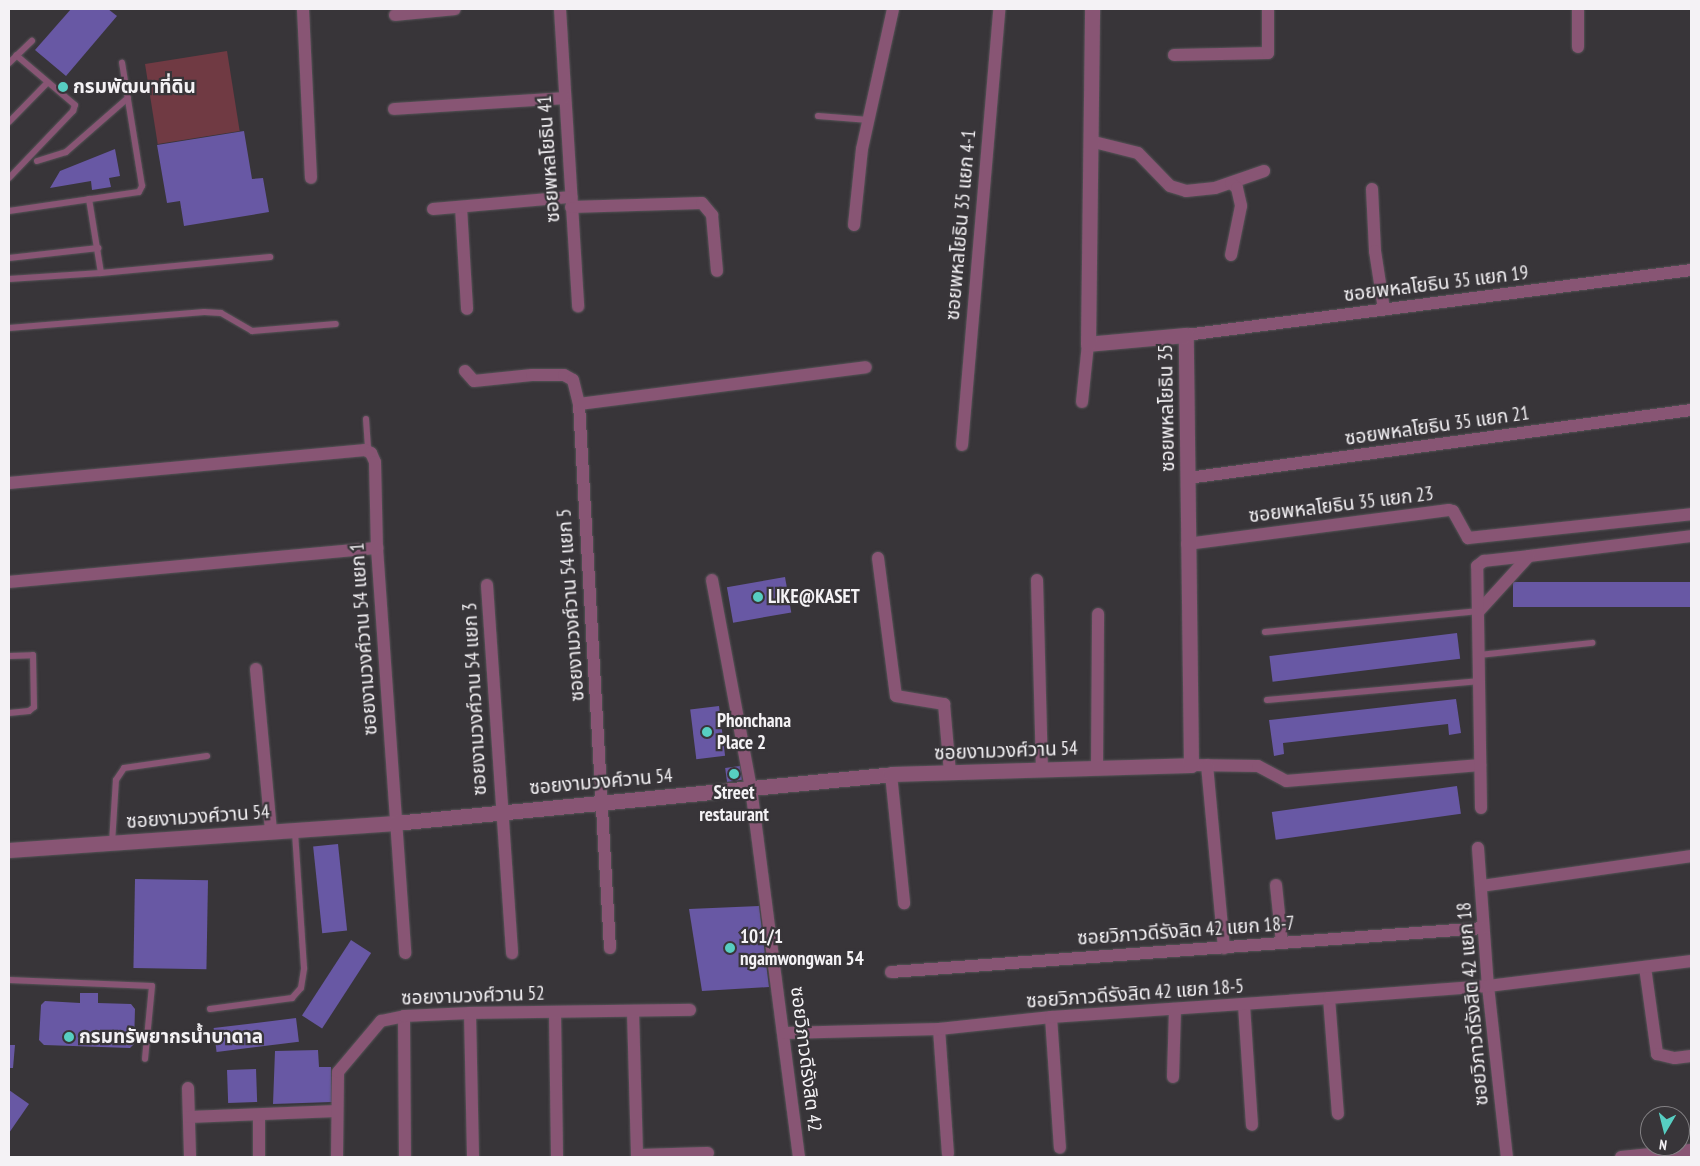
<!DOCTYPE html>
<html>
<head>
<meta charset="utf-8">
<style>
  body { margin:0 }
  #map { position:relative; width:1700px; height:1166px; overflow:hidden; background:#383539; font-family:"PT Sans Narrow","Noto Sans Thai",sans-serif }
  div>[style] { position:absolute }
  .green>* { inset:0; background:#703a43; transform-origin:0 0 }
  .building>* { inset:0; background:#6858a4; transform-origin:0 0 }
  .roads { filter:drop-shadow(0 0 1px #565357) drop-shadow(0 0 1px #565357) }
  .service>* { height:6px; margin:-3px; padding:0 3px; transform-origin:3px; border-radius:3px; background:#885574 }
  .minor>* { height:12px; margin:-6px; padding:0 6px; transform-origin:6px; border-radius:6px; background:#885574 }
  .tertiary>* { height:15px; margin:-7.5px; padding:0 7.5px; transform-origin:7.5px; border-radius:7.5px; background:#885574 }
  .dots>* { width:14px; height:14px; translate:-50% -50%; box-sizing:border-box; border:2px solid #383539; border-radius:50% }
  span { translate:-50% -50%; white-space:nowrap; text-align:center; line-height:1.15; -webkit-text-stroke:4.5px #383539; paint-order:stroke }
  .poi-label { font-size:19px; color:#f4f2f5; font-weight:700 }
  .left { translate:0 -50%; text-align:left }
  .street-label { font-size:19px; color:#f4f2f5 }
  .frame { position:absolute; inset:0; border:10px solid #f4f2f5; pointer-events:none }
  .north { position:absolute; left:1640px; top:1106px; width:50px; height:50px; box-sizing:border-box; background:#383539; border:1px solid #838184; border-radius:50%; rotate:188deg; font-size:14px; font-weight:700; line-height:20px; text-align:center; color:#f4f2f5 }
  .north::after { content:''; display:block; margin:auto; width:18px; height:22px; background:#57cec2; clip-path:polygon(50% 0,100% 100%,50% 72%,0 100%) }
</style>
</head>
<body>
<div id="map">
  <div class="green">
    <div style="left:227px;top:51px;width:81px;height:83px;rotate:81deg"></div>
  </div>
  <div class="building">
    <div style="clip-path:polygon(71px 9px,108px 9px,117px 16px,66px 76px,35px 50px)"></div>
    <div style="clip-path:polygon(244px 131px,252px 179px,263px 178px,269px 212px,184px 226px,180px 201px,167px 203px,157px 145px)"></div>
    <div style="clip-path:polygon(115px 149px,120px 176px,109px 178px,111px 187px,92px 190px,91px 181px,50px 188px,60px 171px)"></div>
    <div style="left:785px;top:577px;width:36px;height:59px;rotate:80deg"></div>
    <div style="left:1691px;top:582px;width:25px;height:178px;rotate:90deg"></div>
    <div style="left:1457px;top:633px;width:26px;height:189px;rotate:83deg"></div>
    <div style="clip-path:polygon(1456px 699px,1461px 733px,1449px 735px,1448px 724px,1283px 743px,1284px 754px,1274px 756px,1269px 720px)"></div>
    <div style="left:719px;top:706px;width:50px;height:29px;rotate:83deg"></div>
    <div style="left:740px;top:766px;width:14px;height:15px;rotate:82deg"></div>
    <div style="left:1457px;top:786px;width:28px;height:187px;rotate:82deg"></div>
    <div style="left:338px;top:844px;width:87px;height:25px;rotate:84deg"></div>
    <div style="left:135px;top:879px;width:73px;height:89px;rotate:1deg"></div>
    <div style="clip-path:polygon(759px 906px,769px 987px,702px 991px,689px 909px)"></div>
    <div style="left:351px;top:940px;width:24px;height:90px;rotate:33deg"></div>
    <div style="clip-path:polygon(80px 993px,98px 993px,98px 1003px,131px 1004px,135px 1009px,134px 1044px,130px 1048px,44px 1045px,39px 1040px,41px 1005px,45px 1001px,80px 1003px)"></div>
    <div style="left:296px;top:1018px;width:24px;height:83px;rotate:83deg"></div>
    <div style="clip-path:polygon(9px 1045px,15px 1045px,13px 1068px,9px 1068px)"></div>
    <div style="clip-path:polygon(318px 1050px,319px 1067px,331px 1067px,332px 1102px,273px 1104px,275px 1051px)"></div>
    <div style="left:256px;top:1069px;width:33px;height:29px;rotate:88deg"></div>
    <div style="clip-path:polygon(9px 1090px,29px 1104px,9px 1133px)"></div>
  </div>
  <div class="roads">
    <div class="service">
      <div style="left:9px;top:63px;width:32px;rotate:-44deg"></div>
      <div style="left:818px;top:116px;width:51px;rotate:4.5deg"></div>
      <div style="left:9px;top:122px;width:54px;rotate:-45.7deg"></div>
      <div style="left:37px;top:161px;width:30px;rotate:-17deg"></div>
      <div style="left:66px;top:152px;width:82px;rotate:-41.1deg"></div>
      <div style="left:9px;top:178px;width:93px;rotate:-46.3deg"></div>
      <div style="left:73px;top:111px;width:6px;rotate:-72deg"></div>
      <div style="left:75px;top:105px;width:77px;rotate:-139.7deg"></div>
      <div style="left:9px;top:211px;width:131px;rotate:-8.3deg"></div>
      <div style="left:139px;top:192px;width:7px;rotate:-63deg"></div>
      <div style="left:142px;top:186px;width:125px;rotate:-99.2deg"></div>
      <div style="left:9px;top:258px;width:90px;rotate:-6.4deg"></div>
      <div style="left:101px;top:273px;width:170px;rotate:-5.4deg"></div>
      <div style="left:9px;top:279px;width:92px;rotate:-3.7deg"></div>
      <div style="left:101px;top:273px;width:75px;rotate:-99.2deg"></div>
      <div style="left:9px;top:328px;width:196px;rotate:-4.7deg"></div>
      <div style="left:204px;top:312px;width:17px;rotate:3deg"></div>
      <div style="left:221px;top:313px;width:36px;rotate:30deg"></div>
      <div style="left:252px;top:331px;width:84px;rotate:-4.8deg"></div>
      <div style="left:366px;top:419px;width:32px;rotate:86deg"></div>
      <div style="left:1265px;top:632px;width:215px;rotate:-5.6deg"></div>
      <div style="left:1479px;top:655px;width:114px;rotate:-6.1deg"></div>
      <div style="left:9px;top:656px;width:24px;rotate:-2deg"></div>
      <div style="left:33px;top:655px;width:52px;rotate:88.9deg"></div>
      <div style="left:34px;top:707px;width:6px;rotate:141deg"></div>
      <div style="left:29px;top:711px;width:20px;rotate:174deg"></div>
      <div style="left:1267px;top:700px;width:214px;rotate:-5.1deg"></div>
      <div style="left:112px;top:843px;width:63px;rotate:-86.4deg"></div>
      <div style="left:116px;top:780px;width:14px;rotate:-56deg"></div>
      <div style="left:124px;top:768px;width:84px;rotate:-8.2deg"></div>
      <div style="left:9px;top:980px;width:143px;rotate:2.4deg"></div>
      <div style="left:152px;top:986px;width:73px;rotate:95.5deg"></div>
      <div style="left:210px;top:1009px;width:83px;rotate:-7.6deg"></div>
      <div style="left:292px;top:998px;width:13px;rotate:-48deg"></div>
      <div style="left:301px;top:988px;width:20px;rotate:-81deg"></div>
      <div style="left:304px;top:968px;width:137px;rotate:-93.8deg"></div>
    </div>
    <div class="minor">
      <div style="left:303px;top:9px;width:169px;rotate:87.3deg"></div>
      <div style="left:560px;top:9px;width:298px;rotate:86.5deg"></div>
      <div style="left:1578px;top:9px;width:38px;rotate:90deg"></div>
      <div style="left:395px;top:15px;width:60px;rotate:-5.7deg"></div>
      <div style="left:1174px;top:55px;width:94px;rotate:-1.2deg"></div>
      <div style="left:1268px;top:53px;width:44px;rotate:-90deg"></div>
      <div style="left:394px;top:109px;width:170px;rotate:-3.7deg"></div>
      <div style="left:1090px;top:141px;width:49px;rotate:14deg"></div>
      <div style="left:1138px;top:153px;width:46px;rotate:45.9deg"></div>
      <div style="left:1170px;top:186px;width:17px;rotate:17deg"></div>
      <div style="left:1186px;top:191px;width:29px;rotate:-6deg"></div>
      <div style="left:1215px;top:188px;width:52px;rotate:-19.1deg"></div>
      <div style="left:1231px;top:183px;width:8px;rotate:40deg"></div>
      <div style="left:1237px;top:188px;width:18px;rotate:77deg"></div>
      <div style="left:1241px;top:206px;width:50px;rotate:101.5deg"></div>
      <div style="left:1372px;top:189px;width:62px;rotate:87.2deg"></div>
      <div style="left:1375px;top:251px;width:59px;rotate:81.2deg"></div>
      <div style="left:461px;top:207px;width:102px;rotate:86.6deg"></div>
      <div style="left:571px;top:207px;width:131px;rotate:-1.7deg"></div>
      <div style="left:702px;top:203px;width:16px;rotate:50deg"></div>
      <div style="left:712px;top:215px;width:56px;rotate:84.9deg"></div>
      <div style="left:433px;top:209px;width:139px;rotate:-5deg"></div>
      <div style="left:854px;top:225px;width:76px;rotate:-84deg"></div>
      <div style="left:862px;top:149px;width:143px;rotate:-77.5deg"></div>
      <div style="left:1186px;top:335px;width:509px;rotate:-7.33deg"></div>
      <div style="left:465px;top:371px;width:13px;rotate:48deg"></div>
      <div style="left:474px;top:381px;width:58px;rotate:-5.9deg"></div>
      <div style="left:532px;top:375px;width:32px"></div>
      <div style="left:564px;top:375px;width:10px;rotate:29deg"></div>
      <div style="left:573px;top:380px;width:25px;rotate:76deg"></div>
      <div style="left:579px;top:404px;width:545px;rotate:86.74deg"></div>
      <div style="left:1082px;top:402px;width:58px;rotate:-84.1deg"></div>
      <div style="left:579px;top:404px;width:289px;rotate:-7.3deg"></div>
      <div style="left:962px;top:445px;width:438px;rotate:-85.1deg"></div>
      <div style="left:1188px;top:478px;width:508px;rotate:-7.7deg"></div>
      <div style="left:9px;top:483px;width:358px;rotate:-5.3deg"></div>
      <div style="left:365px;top:450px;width:7px;rotate:27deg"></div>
      <div style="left:371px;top:453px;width:10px;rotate:66deg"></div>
      <div style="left:375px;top:462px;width:86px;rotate:88.7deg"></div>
      <div style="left:377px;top:548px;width:406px;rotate:86deg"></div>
      <div style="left:1187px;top:544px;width:264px;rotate:-7.4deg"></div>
      <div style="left:1449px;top:510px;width:4px;rotate:14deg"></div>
      <div style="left:1453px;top:511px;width:31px;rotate:61deg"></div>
      <div style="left:1468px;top:538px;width:224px;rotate:-6.1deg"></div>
      <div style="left:878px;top:558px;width:139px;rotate:82.6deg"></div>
      <div style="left:896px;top:696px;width:49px;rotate:9.5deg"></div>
      <div style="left:944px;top:704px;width:68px;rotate:85deg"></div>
      <div style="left:712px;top:580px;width:212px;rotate:79.4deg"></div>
      <div style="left:751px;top:788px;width:372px;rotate:82.6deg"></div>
      <div style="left:1037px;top:580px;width:190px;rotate:88.5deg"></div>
      <div style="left:9px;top:582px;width:370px;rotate:-5.3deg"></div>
      <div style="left:487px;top:585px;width:369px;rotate:86.1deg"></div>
      <div style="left:1479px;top:611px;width:74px;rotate:-47.7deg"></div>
      <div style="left:1529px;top:556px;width:163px;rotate:-7deg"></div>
      <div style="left:256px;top:669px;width:164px;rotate:84.7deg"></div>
      <div style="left:1191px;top:765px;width:67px;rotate:0.9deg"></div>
      <div style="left:1258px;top:766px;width:32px;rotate:28deg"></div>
      <div style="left:1286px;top:781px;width:195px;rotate:-4.7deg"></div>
      <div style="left:1207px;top:765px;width:184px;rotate:84.7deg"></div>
      <div style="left:1097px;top:769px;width:155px;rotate:-89.6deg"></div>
      <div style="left:891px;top:774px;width:130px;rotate:84.2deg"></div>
      <div style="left:1481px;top:808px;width:242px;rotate:-90.9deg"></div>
      <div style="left:1477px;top:566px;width:9px;rotate:-36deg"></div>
      <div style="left:1484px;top:561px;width:45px;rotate:-6.3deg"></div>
      <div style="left:1478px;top:848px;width:138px;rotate:85.9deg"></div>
      <div style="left:1488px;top:986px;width:172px;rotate:83.7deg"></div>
      <div style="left:1276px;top:885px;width:58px;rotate:84.1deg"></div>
      <div style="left:1481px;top:886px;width:212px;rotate:-8.1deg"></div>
      <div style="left:1645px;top:967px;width:88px;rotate:82.1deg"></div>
      <div style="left:1657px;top:1054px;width:18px;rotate:13deg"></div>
      <div style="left:1675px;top:1058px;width:16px;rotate:-7deg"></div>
      <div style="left:891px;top:972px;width:594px;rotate:-4.25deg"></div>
      <div style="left:1329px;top:998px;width:116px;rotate:85.6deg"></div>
      <div style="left:1244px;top:1005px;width:120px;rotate:86.2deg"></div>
      <div style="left:633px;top:1011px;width:146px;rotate:88.4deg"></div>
      <div style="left:555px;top:1012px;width:145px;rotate:89.2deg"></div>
      <div style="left:470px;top:1013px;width:144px;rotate:88.8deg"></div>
      <div style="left:404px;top:1016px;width:141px;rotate:89.6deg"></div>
      <div style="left:1051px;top:1017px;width:131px;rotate:86.1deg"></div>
      <div style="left:939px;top:1029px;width:125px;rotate:85.9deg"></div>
      <div style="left:785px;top:1033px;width:154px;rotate:-1.5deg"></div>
      <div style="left:939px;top:1029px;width:113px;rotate:-6.1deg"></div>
      <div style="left:1051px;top:1017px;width:279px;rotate:-3.9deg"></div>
      <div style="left:1329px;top:998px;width:159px;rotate:-4.3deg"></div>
      <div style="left:1488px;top:986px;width:205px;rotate:-7deg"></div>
      <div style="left:1173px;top:1077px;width:68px;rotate:-88.3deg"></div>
      <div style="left:188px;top:1088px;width:69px;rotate:88.3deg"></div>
      <div style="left:259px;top:1115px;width:42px;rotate:90deg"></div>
      <div style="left:189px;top:1117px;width:148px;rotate:-2.3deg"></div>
      <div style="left:637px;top:1155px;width:71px;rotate:-1.6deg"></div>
      <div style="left:337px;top:1157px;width:85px;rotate:-89.3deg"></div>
      <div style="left:338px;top:1072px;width:67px;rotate:-49.9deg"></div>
      <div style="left:381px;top:1021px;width:24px;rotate:-12deg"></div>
      <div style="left:404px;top:1016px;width:66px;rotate:-2.6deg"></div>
      <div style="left:470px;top:1013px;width:220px;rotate:-0.8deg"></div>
      <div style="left:1621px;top:1157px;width:70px;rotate:-5.7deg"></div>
    </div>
    <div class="tertiary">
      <div style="left:9px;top:850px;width:387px;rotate:-4deg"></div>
      <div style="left:395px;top:823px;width:498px;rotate:-5.6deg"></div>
      <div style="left:891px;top:774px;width:300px;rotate:-1.7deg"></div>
      <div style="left:1191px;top:765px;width:430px;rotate:-90.7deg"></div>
      <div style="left:1186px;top:335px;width:98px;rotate:174.8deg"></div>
      <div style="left:1088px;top:344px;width:335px;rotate:-89.3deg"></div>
    </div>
  </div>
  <div class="dots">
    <div style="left:63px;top:87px;background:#57cec2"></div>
    <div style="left:758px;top:597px;background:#57cec2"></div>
    <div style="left:707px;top:732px;background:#57cec2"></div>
    <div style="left:734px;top:774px;background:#57cec2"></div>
    <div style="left:730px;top:948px;background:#57cec2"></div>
    <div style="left:69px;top:1037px;background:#57cec2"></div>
  </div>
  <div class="poi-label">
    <span class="left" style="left:73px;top:87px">กรมพัฒนาที่ดิน</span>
    <span class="left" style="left:768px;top:597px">LIKE@KASET</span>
    <span class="left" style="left:717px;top:732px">Phonchana<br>Place 2</span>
    <span style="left:734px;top:804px">Street<br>restaurant</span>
    <span class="left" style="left:740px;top:948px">101/1<br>ngamwongwan 54</span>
    <span class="left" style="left:79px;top:1037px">กรมทรัพยากรน้ำบาดาล</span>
  </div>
  <div class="street-label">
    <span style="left:549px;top:159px;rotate:-94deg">ซอยพหลโยธิน 41</span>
    <span style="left:961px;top:225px;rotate:-85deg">ซอยพหลโยธิน 35 แยก 4-1</span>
    <span style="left:1436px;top:284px;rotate:-7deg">ซอยพหลโยธิน 35 แยก 19</span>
    <span style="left:1167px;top:408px;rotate:-91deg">ซอยพหลโยธิน 35</span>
    <span style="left:1437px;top:426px;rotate:-8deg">ซอยพหลโยธิน 35 แยก 21</span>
    <span style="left:1341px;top:505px;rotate:-7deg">ซอยพหลโยธิน 35 แยก 23</span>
    <span style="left:571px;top:605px;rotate:-94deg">ซอยงามวงศ์วาน 54 แยก 5</span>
    <span style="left:364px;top:639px;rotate:-94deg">ซอยงามวงศ์วาน 54 แยก 1</span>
    <span style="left:475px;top:699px;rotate:-93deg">ซอยงามวงศ์วาน 54 แยก 3</span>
    <span style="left:1006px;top:751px;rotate:-2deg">ซอยงามวงศ์วาน 54</span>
    <span style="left:601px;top:782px;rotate:-5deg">ซอยงามวงศ์วาน 54</span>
    <span style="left:198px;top:817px;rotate:-4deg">ซอยงามวงศ์วาน 54</span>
    <span style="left:1186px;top:931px;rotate:-4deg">ซอยวิภาวดีรังสิต 42 แยก 18-7</span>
    <span style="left:1135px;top:994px;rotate:-4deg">ซอยวิภาวดีรังสิต 42 แยก 18-5</span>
    <span style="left:473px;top:996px;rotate:-2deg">ซอยงามวงศ์วาน 52</span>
    <span style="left:1473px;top:1004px;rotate:-95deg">ซอยวิภาวดีรังสิต 42 แยก 18</span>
    <span style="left:806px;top:1059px;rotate:83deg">ซอยวิภาวดีรังสิต 42</span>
  </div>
  <div class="frame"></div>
  <div class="north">N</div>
</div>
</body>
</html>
